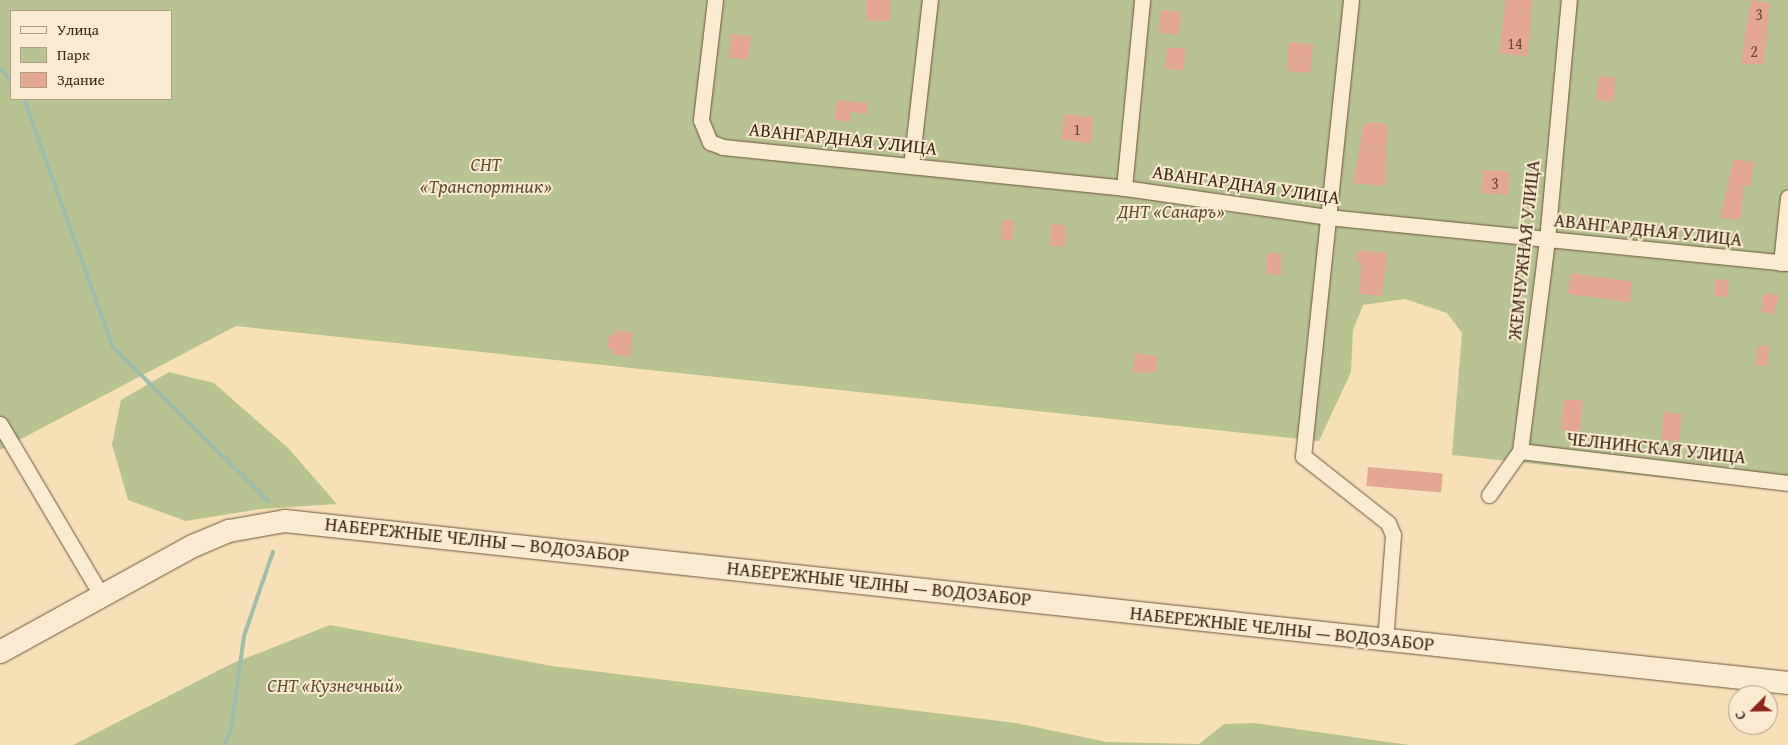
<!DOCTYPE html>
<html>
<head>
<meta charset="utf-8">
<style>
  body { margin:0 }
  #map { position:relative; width:1788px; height:745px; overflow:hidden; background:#f7e0b7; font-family:"Gentium Book Plus",serif }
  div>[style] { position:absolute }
  .green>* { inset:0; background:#b9c391 }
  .stream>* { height:4px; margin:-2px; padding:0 2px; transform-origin:2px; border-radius:2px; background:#9ebea9 }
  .building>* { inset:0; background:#e4a792; transform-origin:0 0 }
  .roads { filter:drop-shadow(0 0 1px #6e553e) drop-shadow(0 0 1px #6e553e) }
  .street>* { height:15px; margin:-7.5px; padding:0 7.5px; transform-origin:7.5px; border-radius:7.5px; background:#faebd0 }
  .secondary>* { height:22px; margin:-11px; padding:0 11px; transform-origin:11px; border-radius:11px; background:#faebd0 }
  span { translate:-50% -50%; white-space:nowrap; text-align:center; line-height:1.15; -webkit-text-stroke:4px #faebd0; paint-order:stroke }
  .number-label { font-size:16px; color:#694734 }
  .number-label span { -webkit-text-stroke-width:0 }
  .street-label { font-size:19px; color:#402715 }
  .park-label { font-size:19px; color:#5e4e34; font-style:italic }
  .legend { position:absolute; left:10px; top:10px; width:162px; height:90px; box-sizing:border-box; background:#faebd0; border:1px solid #b09d85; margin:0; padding:6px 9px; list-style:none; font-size:15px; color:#402715 }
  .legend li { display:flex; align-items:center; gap:10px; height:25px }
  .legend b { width:25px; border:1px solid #b09d85 }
  .north { position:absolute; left:1728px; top:685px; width:50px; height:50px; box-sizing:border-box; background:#faebd0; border:1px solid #b09d85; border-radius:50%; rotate:247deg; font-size:14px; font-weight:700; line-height:20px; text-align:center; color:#402715 }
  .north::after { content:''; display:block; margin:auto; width:18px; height:22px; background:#8f2418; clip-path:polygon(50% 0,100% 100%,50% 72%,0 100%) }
</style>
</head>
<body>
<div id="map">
  <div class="green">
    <div style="clip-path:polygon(evenodd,0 0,1788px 0,1788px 491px,1452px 455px,1462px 333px,1447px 313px,1405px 299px,1363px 305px,1353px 330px,1351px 372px,1319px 441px,236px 326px,0 450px,0 0,11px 11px,171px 11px,171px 99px,11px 99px,11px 11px)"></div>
    <div style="clip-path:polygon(169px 372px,214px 383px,288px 448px,337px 504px,261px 509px,186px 521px,128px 500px,112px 444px,121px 400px)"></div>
    <div style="clip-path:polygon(330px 625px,552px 666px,1016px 723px,1107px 742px,1199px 744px,1224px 724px,1255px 723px,1409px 745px,73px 745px,231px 664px)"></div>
  </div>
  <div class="stream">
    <div style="left:0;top:68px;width:17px;rotate:50deg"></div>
    <div style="left:24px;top:99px;width:263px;rotate:70.3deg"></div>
    <div style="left:113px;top:347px;width:218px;rotate:44.8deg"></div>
    <div style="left:224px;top:745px;width:17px;rotate:-65deg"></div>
    <div style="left:231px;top:730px;width:95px;rotate:-82.1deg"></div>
    <div style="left:244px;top:636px;width:89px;rotate:-71deg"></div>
  </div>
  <div class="building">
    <div style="left:866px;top:0;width:24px;height:21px"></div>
    <div style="clip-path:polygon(1506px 0,1532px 0,1528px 56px,1499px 53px)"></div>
    <div style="clip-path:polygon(1751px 0,1770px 3px,1764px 65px,1741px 63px)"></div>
    <div style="left:1161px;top:10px;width:20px;height:23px;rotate:6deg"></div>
    <div style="left:731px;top:34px;width:20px;height:24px;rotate:6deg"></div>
    <div style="left:1289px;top:42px;width:24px;height:29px;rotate:5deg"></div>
    <div style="left:1167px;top:47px;width:19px;height:22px;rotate:6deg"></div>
    <div style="left:1599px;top:76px;width:17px;height:24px;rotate:7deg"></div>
    <div style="clip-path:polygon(837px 100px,868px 103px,867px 114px,851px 112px,850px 122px,835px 120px)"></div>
    <div style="left:1064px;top:114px;width:30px;height:26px;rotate:6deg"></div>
    <div style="clip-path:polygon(1372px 122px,1387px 124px,1385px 186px,1353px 183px,1364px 124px)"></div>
    <div style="clip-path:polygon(1734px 159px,1754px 162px,1751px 186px,1744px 185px,1740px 220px,1720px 218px)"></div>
    <div style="left:1483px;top:170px;width:27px;height:23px;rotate:4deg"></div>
    <div style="left:1003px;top:219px;width:12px;height:20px;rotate:9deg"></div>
    <div style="left:1051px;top:224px;width:15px;height:22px;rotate:4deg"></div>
    <div style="clip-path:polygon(1358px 250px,1387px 253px,1382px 296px,1359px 294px,1362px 263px,1356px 262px)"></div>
    <div style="left:1267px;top:253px;width:15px;height:21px;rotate:4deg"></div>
    <div style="left:1571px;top:273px;width:62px;height:21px;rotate:8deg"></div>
    <div style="left:1715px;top:279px;width:14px;height:17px;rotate:4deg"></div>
    <div style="clip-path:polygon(1763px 293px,1779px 295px,1774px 314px,1761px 312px)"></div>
    <div style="clip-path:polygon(615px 330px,633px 332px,630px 357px,612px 354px,613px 349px,607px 348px,609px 335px,615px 335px)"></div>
    <div style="left:1758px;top:345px;width:12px;height:20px;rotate:9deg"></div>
    <div style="clip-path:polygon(1135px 353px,1158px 356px,1156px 372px,1133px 373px)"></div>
    <div style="left:1564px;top:399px;width:19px;height:31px;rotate:6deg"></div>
    <div style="left:1664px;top:412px;width:18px;height:28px;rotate:6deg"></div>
    <div style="left:1368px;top:467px;width:75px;height:19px;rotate:5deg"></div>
  </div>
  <div class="roads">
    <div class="street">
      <div style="left:715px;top:0;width:121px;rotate:96.7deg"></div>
      <div style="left:701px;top:120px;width:24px;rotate:68deg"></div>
      <div style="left:710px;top:142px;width:14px;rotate:21deg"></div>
      <div style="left:723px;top:147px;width:403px;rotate:5.8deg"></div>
      <div style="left:1124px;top:188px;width:205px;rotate:8.1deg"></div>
      <div style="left:1327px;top:217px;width:463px;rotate:5.7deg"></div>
      <div style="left:1351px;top:0;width:459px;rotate:96deg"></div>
      <div style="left:1303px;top:456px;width:108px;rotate:38.2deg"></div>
      <div style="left:1388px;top:523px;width:13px;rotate:67deg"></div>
      <div style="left:1393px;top:535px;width:106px;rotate:94.3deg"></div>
      <div style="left:911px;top:166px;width:167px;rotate:-83.5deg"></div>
      <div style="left:1124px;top:188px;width:189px;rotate:-84.5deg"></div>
      <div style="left:1781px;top:263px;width:66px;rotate:-83.9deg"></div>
      <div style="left:0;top:424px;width:199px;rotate:59.4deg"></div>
      <div style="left:1520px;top:451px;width:270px;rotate:6.8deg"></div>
      <div style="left:1489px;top:495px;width:54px;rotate:-54.8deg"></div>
      <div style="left:1520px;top:451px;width:213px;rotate:-82.7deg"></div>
      <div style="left:1547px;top:240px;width:241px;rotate:-84.8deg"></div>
    </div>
    <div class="secondary">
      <div style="left:0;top:652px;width:220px;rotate:-28.8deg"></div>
      <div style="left:193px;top:546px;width:39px;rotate:-23deg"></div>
      <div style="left:229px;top:531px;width:57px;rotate:-10.1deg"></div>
      <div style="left:285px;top:521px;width:1512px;rotate:6.15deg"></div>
    </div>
  </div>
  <div class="number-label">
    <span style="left:1759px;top:14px">3</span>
    <span style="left:1515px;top:43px">14</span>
    <span style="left:1754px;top:51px">2</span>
    <span style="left:1077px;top:129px">1</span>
    <span style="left:1495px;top:183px">3</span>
  </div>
  <div class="street-label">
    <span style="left:843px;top:139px;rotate:6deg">АВАНГАРДНАЯ УЛИЦА</span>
    <span style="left:1246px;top:185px;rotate:8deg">АВАНГАРДНАЯ УЛИЦА</span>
    <span style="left:1648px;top:230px;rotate:6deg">АВАНГАРДНАЯ УЛИЦА</span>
    <span style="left:1524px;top:250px;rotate:-84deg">ЖЕМЧУЖНАЯ УЛИЦА</span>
    <span style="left:1656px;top:448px;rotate:6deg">ЧЕЛНИНСКАЯ УЛИЦА</span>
    <span style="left:477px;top:540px;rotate:6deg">НАБЕРЕЖНЫЕ ЧЕЛНЫ — ВОДОЗАБОР</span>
    <span style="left:879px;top:584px;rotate:6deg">НАБЕРЕЖНЫЕ ЧЕЛНЫ — ВОДОЗАБОР</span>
    <span style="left:1282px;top:629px;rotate:6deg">НАБЕРЕЖНЫЕ ЧЕЛНЫ — ВОДОЗАБОР</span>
  </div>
  <div class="park-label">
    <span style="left:486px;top:176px">СНТ<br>«Транспортник»</span>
    <span style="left:1171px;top:212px">ДНТ «Санаръ»</span>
    <span style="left:335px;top:686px">СНТ «Кузнечный»</span>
  </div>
  <ul class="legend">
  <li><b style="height:6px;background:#faebd0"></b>Улица</li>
  <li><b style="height:14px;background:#b9c391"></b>Парк</li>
  <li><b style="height:14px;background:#e4a792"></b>Здание</li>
  </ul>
  <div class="north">С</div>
</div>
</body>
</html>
